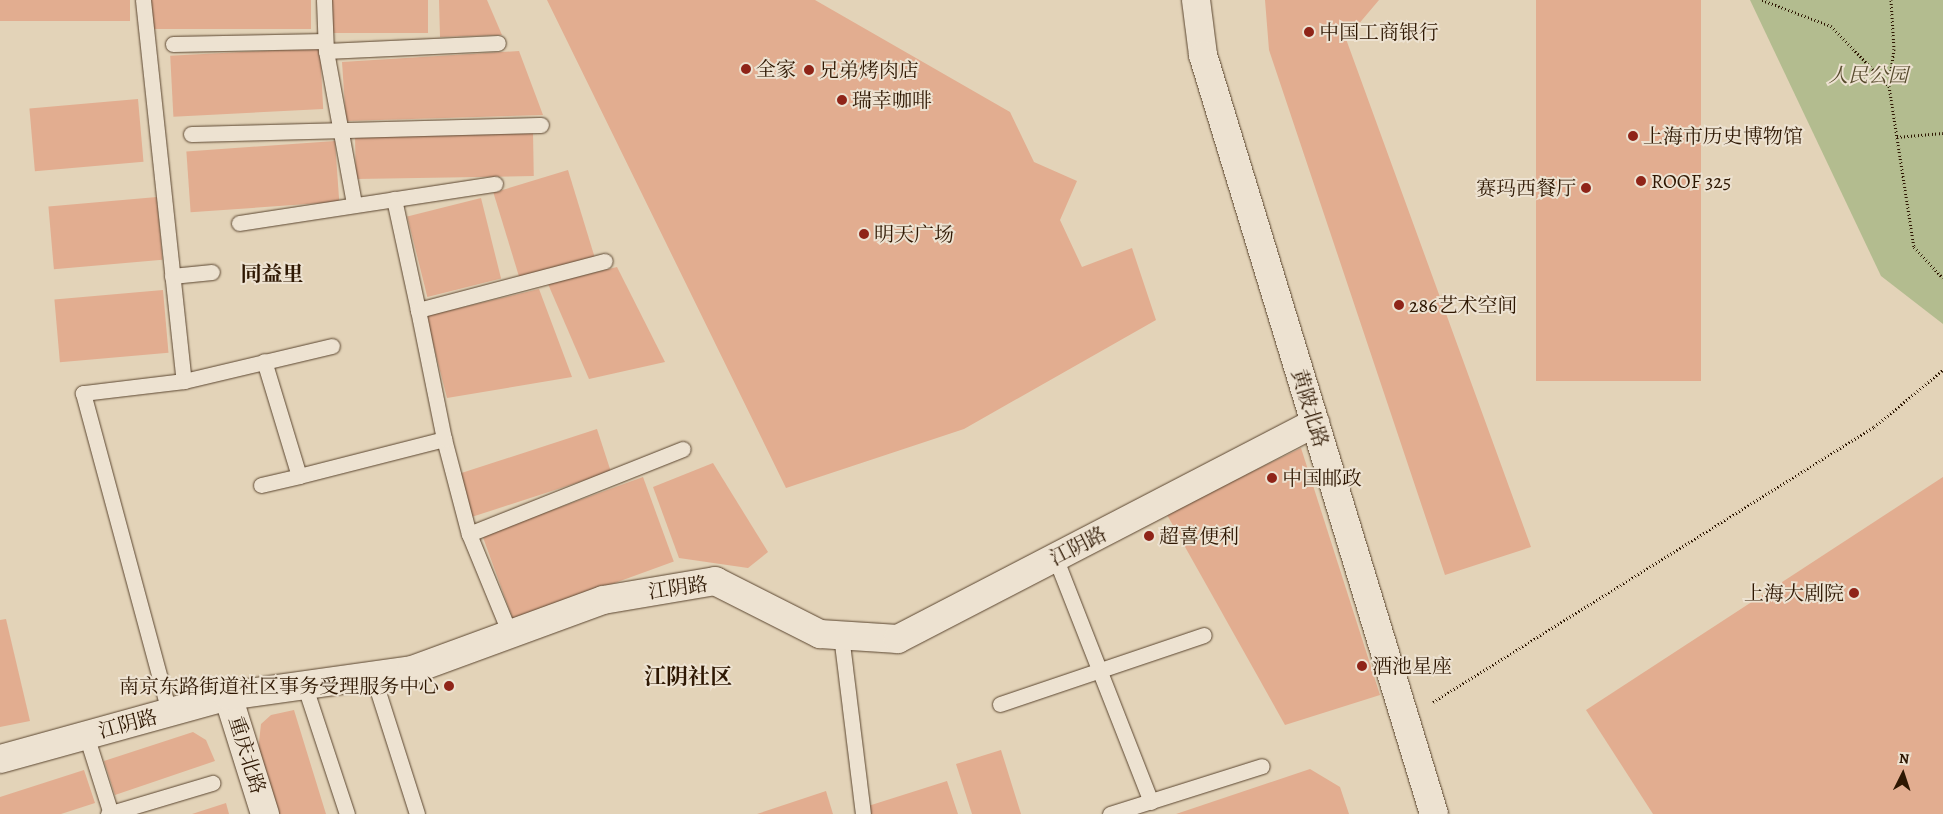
<!DOCTYPE html>
<html>
<head>
<meta charset="utf-8">
<style>
  body { margin:0 }
  #map { position:relative; width:1943px; height:814px; overflow:hidden; background:#e3d3b8; font-family:Alegreya,"Noto Serif SC",serif }
  div>[style] { position:absolute }
  .green>* { inset:0; background:#b3bc8f }
  .building>* { inset:0; background:#e2ad90; transform-origin:0 0 }
  .path>* { height:3px; margin-top:-1.5px; transform-origin:0; background:repeating-linear-gradient(90deg,#2e1702 0 1px,transparent 0 3.5px) }
  .roads { filter:drop-shadow(0 0 1px #5b4630) drop-shadow(0 0 1px #5b4630) }
  .service>* { height:15px; margin:-7.5px; padding:0 7.5px; transform-origin:7.5px; border-radius:7.5px; background:#ede2d1 }
  .minor>* { height:28px; margin:-14px; padding:0 14px; transform-origin:14px; border-radius:14px; background:#ede2d1 }
  .tertiary>* { height:28px; margin:-14px; padding:0 14px; transform-origin:14px; border-radius:14px; background:#ede2d1 }
  .dots>* { width:14px; height:14px; translate:-50% -50%; box-sizing:border-box; border:2px solid #ede2d1; border-radius:50% }
  span { translate:-50% -50%; white-space:nowrap; text-align:center; line-height:1.15; -webkit-text-stroke:4px #ede2d1; paint-order:stroke }
  .poi-label { font-size:20px; color:#2e1702 }
  .left { translate:0 -50%; text-align:left }
  .right { translate:-100% -50%; text-align:right }
  .park-label { font-size:20px; color:#56492c; font-style:italic }
  .street-label { font-size:20px; color:#2e1702 }
  .neighbourhood-label { font-size:21px; color:#2e1702; font-weight:700 }
  .quarter-label { font-size:22px; color:#2e1702; font-weight:700 }
  .north { position:absolute; left:1878px; top:749px; width:50px; height:50px; -webkit-text-stroke:4px #ede2d1; paint-order:stroke; rotate:4deg; font-size:14px; font-weight:700; line-height:20px; text-align:center; color:#2e1702 }
  .north::after { content:''; display:block; margin:auto; width:18px; height:22px; background:#2e1702; clip-path:polygon(50% 0,100% 100%,50% 72%,0 100%) }
</style>
</head>
<body>
<div id="map">
  <div class="green">
    <div style="clip-path:polygon(1750px 0,1943px 0,1943px 324px,1881px 276px)"></div>
  </div>
  <div class="building">
    <div style="left:0;top:0;width:130px;height:21px"></div>
    <div style="left:150px;top:0;width:161px;height:29px"></div>
    <div style="left:328px;top:0;width:100px;height:33px"></div>
    <div style="clip-path:polygon(439px 0,487px 0,502px 35px,440px 37px)"></div>
    <div style="clip-path:polygon(547px 0,815px 0,1010px 112px,1034px 162px,1077px 181px,1060px 220px,1082px 267px,1132px 248px,1156px 320px,964px 429px,786px 488px)"></div>
    <div style="clip-path:polygon(1265px 0,1379px 0,1346px 39px,1531px 547px,1445px 575px,1269px 50px)"></div>
    <div style="left:1536px;top:0;width:165px;height:381px"></div>
    <div style="left:320px;top:48px;width:61px;height:150px;rotate:87deg"></div>
    <div style="clip-path:polygon(519px 51px,543px 115px,346px 121px,342px 62px)"></div>
    <div style="left:138px;top:99px;width:63px;height:109px;rotate:85deg"></div>
    <div style="left:533px;top:132px;width:44px;height:178px;rotate:89deg"></div>
    <div style="left:335px;top:141px;width:61px;height:149px;rotate:86deg"></div>
    <div style="left:568px;top:170px;width:91px;height:78px;rotate:73deg"></div>
    <div style="left:157px;top:197px;width:63px;height:109px;rotate:85deg"></div>
    <div style="left:481px;top:198px;width:83px;height:76px;rotate:76deg"></div>
    <div style="clip-path:polygon(617px 267px,665px 362px,589px 379px,548px 284px)"></div>
    <div style="clip-path:polygon(539px 289px,572px 377px,447px 398px,426px 316px)"></div>
    <div style="left:163px;top:290px;width:63px;height:109px;rotate:85deg"></div>
    <div style="left:597px;top:429px;width:45px;height:149px;rotate:72deg"></div>
    <div style="clip-path:polygon(1301px 448px,1380px 695px,1285px 725px,1166px 513px)"></div>
    <div style="clip-path:polygon(713px 463px,768px 552px,748px 568px,679px 558px,653px 487px)"></div>
    <div style="left:643px;top:477px;width:90px;height:171px;rotate:70deg"></div>
    <div style="clip-path:polygon(1943px 477px,1943px 814px,1653px 814px,1586px 710px)"></div>
    <div style="clip-path:polygon(6px 619px,30px 721px,0 727px,0 620px)"></div>
    <div style="clip-path:polygon(294px 710px,305px 746px,326px 814px,278px 814px,258px 751px,261px 724px,271px 715px)"></div>
    <div style="clip-path:polygon(193px 732px,206px 740px,215px 761px,115px 795px,104px 761px)"></div>
    <div style="clip-path:polygon(1001px 750px,1021px 814px,972px 814px,956px 764px)"></div>
    <div style="clip-path:polygon(1310px 769px,1340px 787px,1349px 814px,1176px 814px)"></div>
    <div style="clip-path:polygon(84px 770px,95px 803px,61px 814px,0 814px,0 797px)"></div>
    <div style="clip-path:polygon(947px 781px,958px 814px,867px 814px,865px 807px)"></div>
    <div style="clip-path:polygon(826px 791px,833px 814px,757px 814px)"></div>
    <div style="clip-path:polygon(226px 803px,229px 814px,192px 814px)"></div>
  </div>
  <div class="path">
    <div style="left:1762px;top:0;width:74px;rotate:20.6deg"></div>
    <div style="left:1831px;top:26px;width:83px;rotate:46deg"></div>
    <div style="left:1891px;top:0;width:49px;rotate:86.5deg"></div>
    <div style="left:1894px;top:49px;width:37px;rotate:98deg"></div>
    <div style="left:1889px;top:86px;width:163px;rotate:81.2deg"></div>
    <div style="left:1914px;top:247px;width:42px;rotate:46.9deg"></div>
    <div style="left:1897px;top:137px;width:46px;rotate:-5deg"></div>
    <div style="left:1433px;top:702px;width:520px;rotate:-31.95deg"></div>
    <div style="left:1874px;top:427px;width:89px;rotate:-39.6deg"></div>
  </div>
  <div class="roads">
    <div class="service">
      <div style="left:143px;top:0;width:383px;rotate:83.9deg"></div>
      <div style="left:184px;top:381px;width:102px;rotate:173.2deg"></div>
      <div style="left:83px;top:393px;width:330px;rotate:74.9deg"></div>
      <div style="left:324px;top:0;width:51px;rotate:87.8deg"></div>
      <div style="left:326px;top:51px;width:156px;rotate:79.6deg"></div>
      <div style="left:173px;top:44px;width:152px;rotate:-1.1deg"></div>
      <div style="left:326px;top:51px;width:172px;rotate:-2.7deg"></div>
      <div style="left:191px;top:134px;width:350px;rotate:-1.5deg"></div>
      <div style="left:394px;top:199px;width:114px;rotate:77.8deg"></div>
      <div style="left:418px;top:310px;width:193px;rotate:-14.7deg"></div>
      <div style="left:239px;top:223px;width:259px;rotate:-8.7deg"></div>
      <div style="left:172px;top:276px;width:40px;rotate:-5.7deg"></div>
      <div style="left:184px;top:381px;width:152px;rotate:-13.3deg"></div>
      <div style="left:444px;top:439px;width:98px;rotate:75.3deg"></div>
      <div style="left:469px;top:534px;width:108px;rotate:67.7deg"></div>
      <div style="left:299px;top:476px;width:150px;rotate:-14.3deg"></div>
      <div style="left:444px;top:439px;width:132px;rotate:-101.4deg"></div>
      <div style="left:261px;top:485px;width:39px;rotate:-13deg"></div>
      <div style="left:299px;top:476px;width:120px;rotate:-106.9deg"></div>
      <div style="left:469px;top:534px;width:230px;rotate:-21.7deg"></div>
      <div style="left:1055px;top:557px;width:263px;rotate:68.6deg"></div>
      <div style="left:841px;top:635px;width:180px;rotate:83deg"></div>
      <div style="left:373px;top:676px;width:145px;rotate:72.3deg"></div>
      <div style="left:304px;top:684px;width:137px;rotate:71.7deg"></div>
      <div style="left:1000px;top:704px;width:215px;rotate:-18.7deg"></div>
      <div style="left:86px;top:735px;width:83px;rotate:72.4deg"></div>
      <div style="left:108px;top:814px;width:109px;rotate:-16.6deg"></div>
      <div style="left:1110px;top:814px;width:159px;rotate:-17.5deg"></div>
    </div>
    <div class="minor">
      <div style="left:228px;top:696px;width:124px;rotate:72.6deg"></div>
      <div style="left:0;top:759px;width:237px;rotate:-15.4deg"></div>
      <div style="left:228px;top:696px;width:186px;rotate:-8deg"></div>
      <div style="left:412px;top:670px;width:203px;rotate:-20.1deg"></div>
      <div style="left:603px;top:600px;width:114px;rotate:-9.6deg"></div>
      <div style="left:715px;top:581px;width:118px;rotate:26.8deg"></div>
      <div style="left:820px;top:634px;width:78px;rotate:3.7deg"></div>
      <div style="left:898px;top:639px;width:470px;rotate:-27.4deg"></div>
    </div>
    <div class="tertiary">
      <div style="left:1196px;top:0;width:55px;rotate:82.7deg"></div>
      <div style="left:1203px;top:55px;width:793px;rotate:73.07deg"></div>
    </div>
  </div>
  <div class="dots">
    <div style="left:1309px;top:32px;background:#8f2418"></div>
    <div style="left:746px;top:69px;background:#8f2418"></div>
    <div style="left:809px;top:70px;background:#8f2418"></div>
    <div style="left:842px;top:100px;background:#8f2418"></div>
    <div style="left:1633px;top:136px;background:#8f2418"></div>
    <div style="left:1641px;top:181px;background:#8f2418"></div>
    <div style="left:1586px;top:188px;background:#8f2418"></div>
    <div style="left:864px;top:234px;background:#8f2418"></div>
    <div style="left:1399px;top:305px;background:#8f2418"></div>
    <div style="left:1272px;top:478px;background:#8f2418"></div>
    <div style="left:1149px;top:536px;background:#8f2418"></div>
    <div style="left:1854px;top:593px;background:#8f2418"></div>
    <div style="left:1362px;top:666px;background:#8f2418"></div>
    <div style="left:449px;top:686px;background:#8f2418"></div>
  </div>
  <div class="poi-label">
    <span class="left" style="left:1319px;top:32px">中国工商银行</span>
    <span class="left" style="left:756px;top:69px">全家</span>
    <span class="left" style="left:819px;top:70px">兄弟烤肉店</span>
    <span class="left" style="left:852px;top:100px">瑞幸咖啡</span>
    <span class="left" style="left:1643px;top:136px">上海市历史博物馆</span>
    <span class="left" style="left:1651px;top:181px">ROOF 325</span>
    <span class="right" style="left:1576px;top:188px">赛玛西餐厅</span>
    <span class="left" style="left:874px;top:234px">明天广场</span>
    <span class="left" style="left:1409px;top:305px">286艺术空间</span>
    <span class="left" style="left:1282px;top:478px">中国邮政</span>
    <span class="left" style="left:1159px;top:536px">超喜便利</span>
    <span class="right" style="left:1844px;top:593px">上海大剧院</span>
    <span class="left" style="left:1372px;top:666px">酒池星座</span>
    <span class="right" style="left:439px;top:686px">南京东路街道社区事务受理服务中心</span>
  </div>
  <div class="park-label">
    <span style="left:1868px;top:75px">人民公园</span>
  </div>
  <div class="street-label">
    <span style="left:1310px;top:408px;rotate:73deg">黄陂北路</span>
    <span style="left:1078px;top:546px;rotate:-27deg">江阴路</span>
    <span style="left:678px;top:588px;rotate:-8deg">江阴路</span>
    <span style="left:128px;top:724px;rotate:-15deg">江阴路</span>
    <span style="left:247px;top:755px;rotate:73deg">重庆北路</span>
  </div>
  <div class="neighbourhood-label">
    <span style="left:272px;top:274px">同益里</span>
  </div>
  <div class="quarter-label">
    <span style="left:688px;top:678px">江阴社区</span>
  </div>
  <div class="north">N</div>
</div>
</body>
</html>
